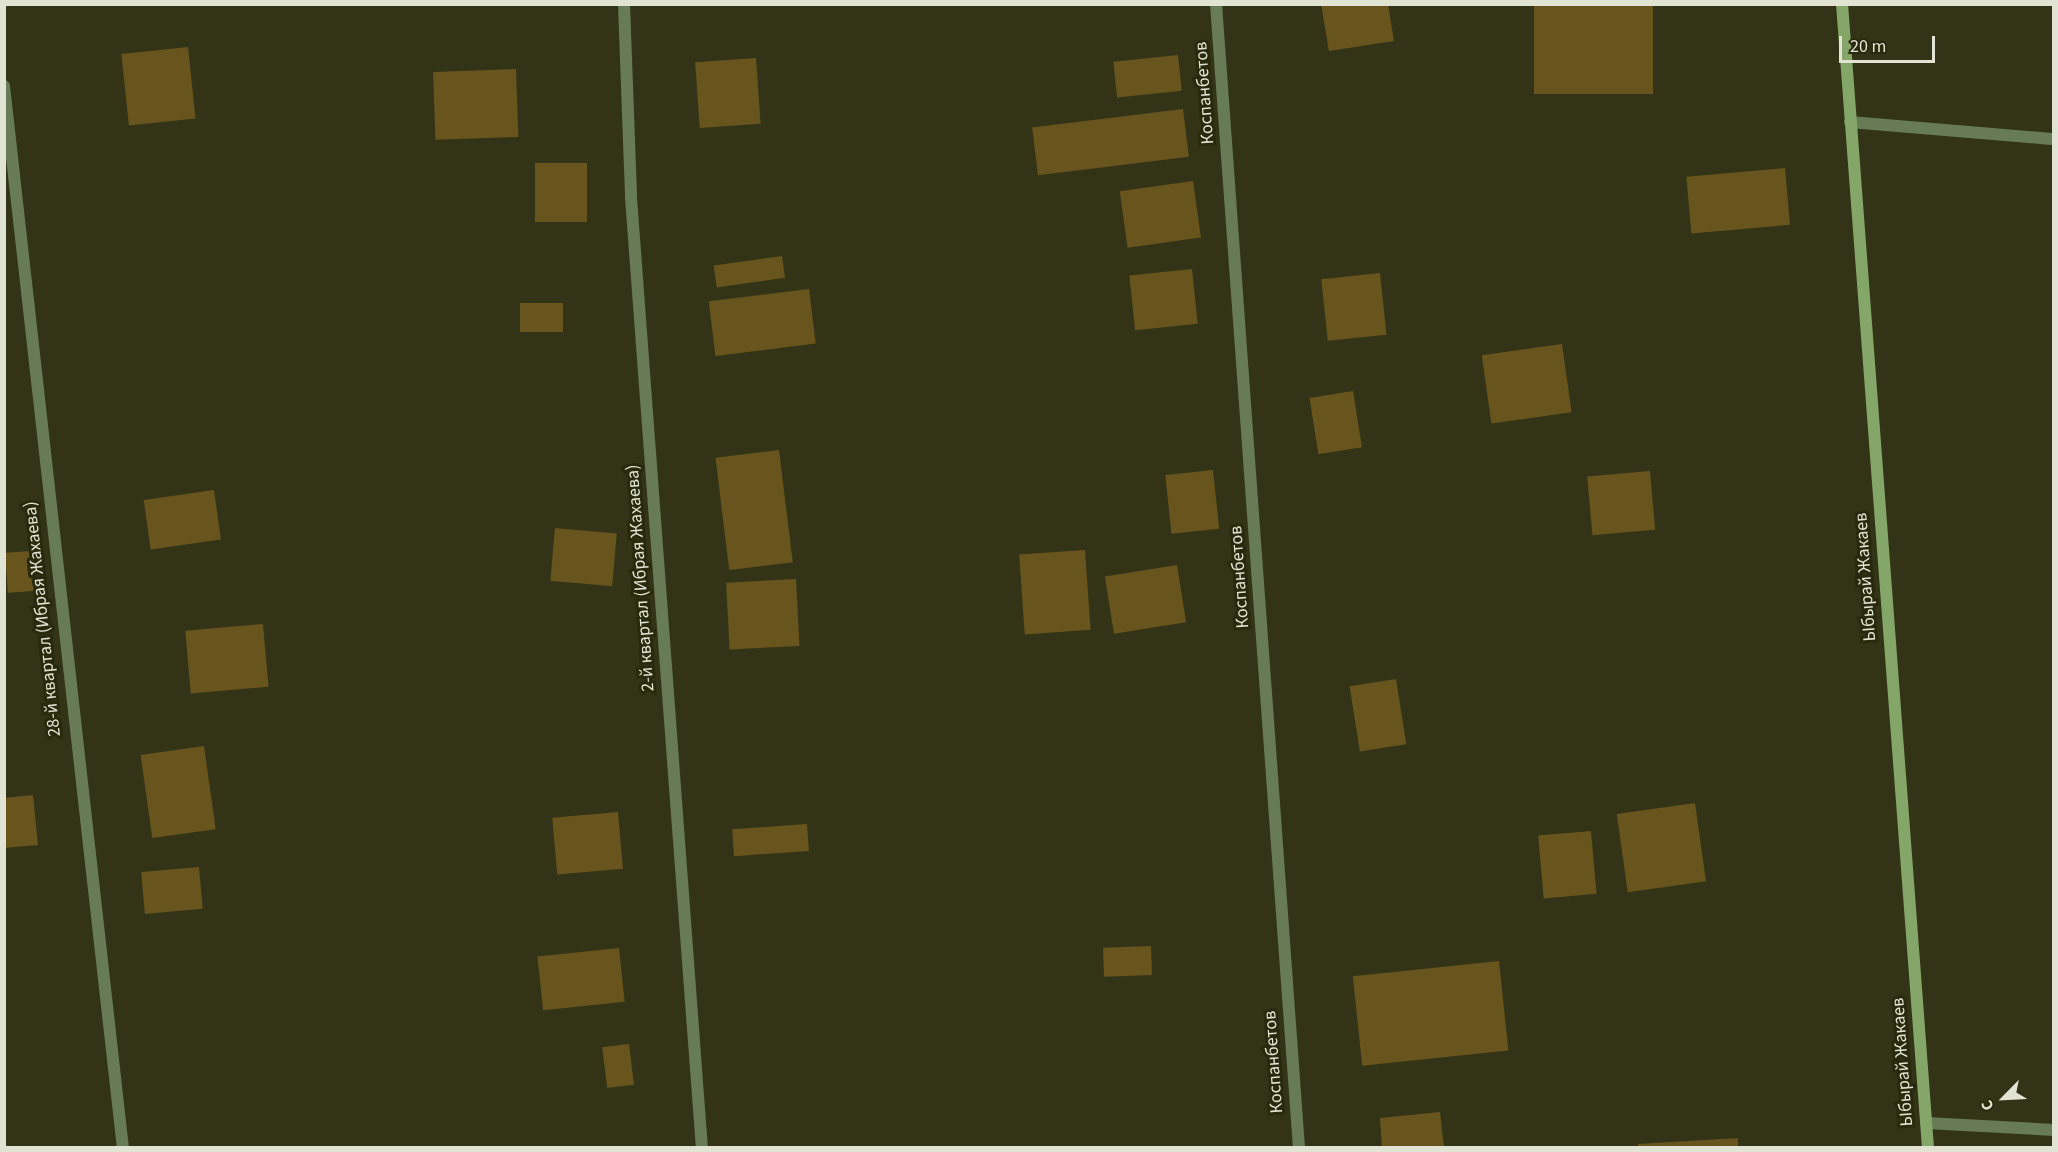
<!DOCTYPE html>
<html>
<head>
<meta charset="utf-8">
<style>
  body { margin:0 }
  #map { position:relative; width:2058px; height:1152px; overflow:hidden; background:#333417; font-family:"Source Sans 3",sans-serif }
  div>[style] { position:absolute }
  .building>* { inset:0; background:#68541d; transform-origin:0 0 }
  .street>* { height:12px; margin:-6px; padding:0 6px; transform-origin:6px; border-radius:6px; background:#677c56 }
  .secondary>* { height:12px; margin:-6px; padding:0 6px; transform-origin:6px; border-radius:6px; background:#84a669 }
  span { translate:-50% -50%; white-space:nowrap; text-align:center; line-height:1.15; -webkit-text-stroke:6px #292a0d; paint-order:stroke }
  .street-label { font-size:18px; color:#e2e4d3 }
  .frame { position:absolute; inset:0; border:6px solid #e2e4d3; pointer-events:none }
  .north { position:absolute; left:1974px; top:1068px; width:60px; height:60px; -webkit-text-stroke:4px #292a0d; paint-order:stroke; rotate:246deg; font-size:16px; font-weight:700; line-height:24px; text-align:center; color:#e2e4d3 }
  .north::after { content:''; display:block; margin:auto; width:21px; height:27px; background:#e2e4d3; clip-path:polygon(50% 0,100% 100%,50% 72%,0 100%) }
  .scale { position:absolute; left:1839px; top:36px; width:96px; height:27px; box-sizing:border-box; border:3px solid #e2e4d3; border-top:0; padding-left:8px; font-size:18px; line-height:21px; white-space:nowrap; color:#e2e4d3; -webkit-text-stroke:4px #292a0d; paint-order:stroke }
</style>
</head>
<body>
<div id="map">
  <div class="building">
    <div style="clip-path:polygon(1321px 4px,1388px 4px,1394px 41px,1329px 51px)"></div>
    <div style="left:1534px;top:4px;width:119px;height:90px"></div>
    <div style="left:188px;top:47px;width:72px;height:67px;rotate:84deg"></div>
    <div style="left:1178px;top:55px;width:36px;height:65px;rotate:84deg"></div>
    <div style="left:756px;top:58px;width:66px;height:61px;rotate:86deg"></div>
    <div style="left:516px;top:69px;width:68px;height:83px;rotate:88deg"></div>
    <div style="left:1183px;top:109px;width:48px;height:152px;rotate:83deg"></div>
    <div style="left:535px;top:163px;width:52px;height:59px"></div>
    <div style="left:1785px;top:168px;width:57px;height:99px;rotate:85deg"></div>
    <div style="left:1193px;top:181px;width:57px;height:74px;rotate:82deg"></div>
    <div style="left:782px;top:256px;width:22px;height:69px;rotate:82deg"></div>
    <div style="left:1192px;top:269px;width:55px;height:63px;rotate:84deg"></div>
    <div style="left:1380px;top:273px;width:62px;height:59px;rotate:84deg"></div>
    <div style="left:809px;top:289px;width:55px;height:101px;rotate:83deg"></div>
    <div style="left:563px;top:303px;width:29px;height:43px;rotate:90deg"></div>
    <div style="left:1562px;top:344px;width:69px;height:81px;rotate:82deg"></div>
    <div style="left:1353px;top:391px;width:57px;height:44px;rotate:81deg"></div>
    <div style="left:779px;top:450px;width:113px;height:64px;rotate:83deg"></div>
    <div style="left:1213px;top:470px;width:59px;height:48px;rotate:84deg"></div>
    <div style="left:1650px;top:471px;width:59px;height:63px;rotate:85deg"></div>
    <div style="left:214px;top:490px;width:50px;height:71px;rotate:82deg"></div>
    <div style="left:555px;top:528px;width:62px;height:53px;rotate:5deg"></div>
    <div style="left:1085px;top:550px;width:80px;height:66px;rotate:86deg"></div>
    <div style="left:31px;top:551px;width:40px;height:26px;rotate:86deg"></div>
    <div style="left:1177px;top:565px;width:58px;height:73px;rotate:81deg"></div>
    <div style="left:796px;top:579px;width:67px;height:70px;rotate:87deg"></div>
    <div style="left:263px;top:624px;width:63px;height:78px;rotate:85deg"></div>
    <div style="left:1396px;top:679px;width:66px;height:47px;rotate:81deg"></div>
    <div style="left:204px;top:746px;width:84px;height:64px;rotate:82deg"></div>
    <div style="clip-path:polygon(33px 795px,38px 845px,4px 848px,4px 798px)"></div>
    <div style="left:1695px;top:803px;width:79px;height:79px;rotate:82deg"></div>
    <div style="left:618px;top:812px;width:57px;height:66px;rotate:85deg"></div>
    <div style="left:807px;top:824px;width:27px;height:75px;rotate:86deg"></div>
    <div style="left:1591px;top:831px;width:63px;height:53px;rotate:85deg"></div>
    <div style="left:199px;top:867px;width:42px;height:58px;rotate:85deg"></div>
    <div style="left:1151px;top:946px;width:29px;height:48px;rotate:88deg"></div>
    <div style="left:619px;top:948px;width:54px;height:82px;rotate:84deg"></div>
    <div style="left:1499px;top:961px;width:90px;height:147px;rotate:84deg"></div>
    <div style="left:629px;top:1044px;width:41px;height:27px;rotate:83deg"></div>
    <div style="clip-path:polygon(1440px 1112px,1444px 1148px,1382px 1148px,1380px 1118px)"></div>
    <div style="clip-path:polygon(1738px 1138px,1738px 1148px,1638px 1148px,1638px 1144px)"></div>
  </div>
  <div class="street">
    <div style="left:624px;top:4px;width:194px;rotate:87.9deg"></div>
    <div style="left:631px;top:198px;width:953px;rotate:85.73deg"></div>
    <div style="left:1216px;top:4px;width:1147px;rotate:85.85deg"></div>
    <div style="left:4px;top:86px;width:1069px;rotate:83.61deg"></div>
    <div style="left:1850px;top:122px;width:205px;rotate:4.8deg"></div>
    <div style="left:1926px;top:1123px;width:128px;rotate:3.1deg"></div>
  </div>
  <div class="secondary">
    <div style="left:1842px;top:4px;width:1147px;rotate:85.7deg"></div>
  </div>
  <div class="street-label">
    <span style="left:1205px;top:93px;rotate:-94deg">Коспанбетов</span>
    <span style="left:1240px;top:577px;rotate:-94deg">Коспанбетов</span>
    <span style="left:1866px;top:577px;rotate:-94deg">Ыбырай Жакаев</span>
    <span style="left:641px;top:578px;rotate:-94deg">2-й квартал (Ибрая Жахаева)</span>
    <span style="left:43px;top:619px;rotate:-96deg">28-й квартал (Ибрая Жахаева)</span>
    <span style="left:1274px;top:1062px;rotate:-94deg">Коспанбетов</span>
    <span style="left:1903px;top:1062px;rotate:-94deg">Ыбырай Жакаев</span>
  </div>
  <div class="frame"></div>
  <div class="north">С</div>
  <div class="scale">20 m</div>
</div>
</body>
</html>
